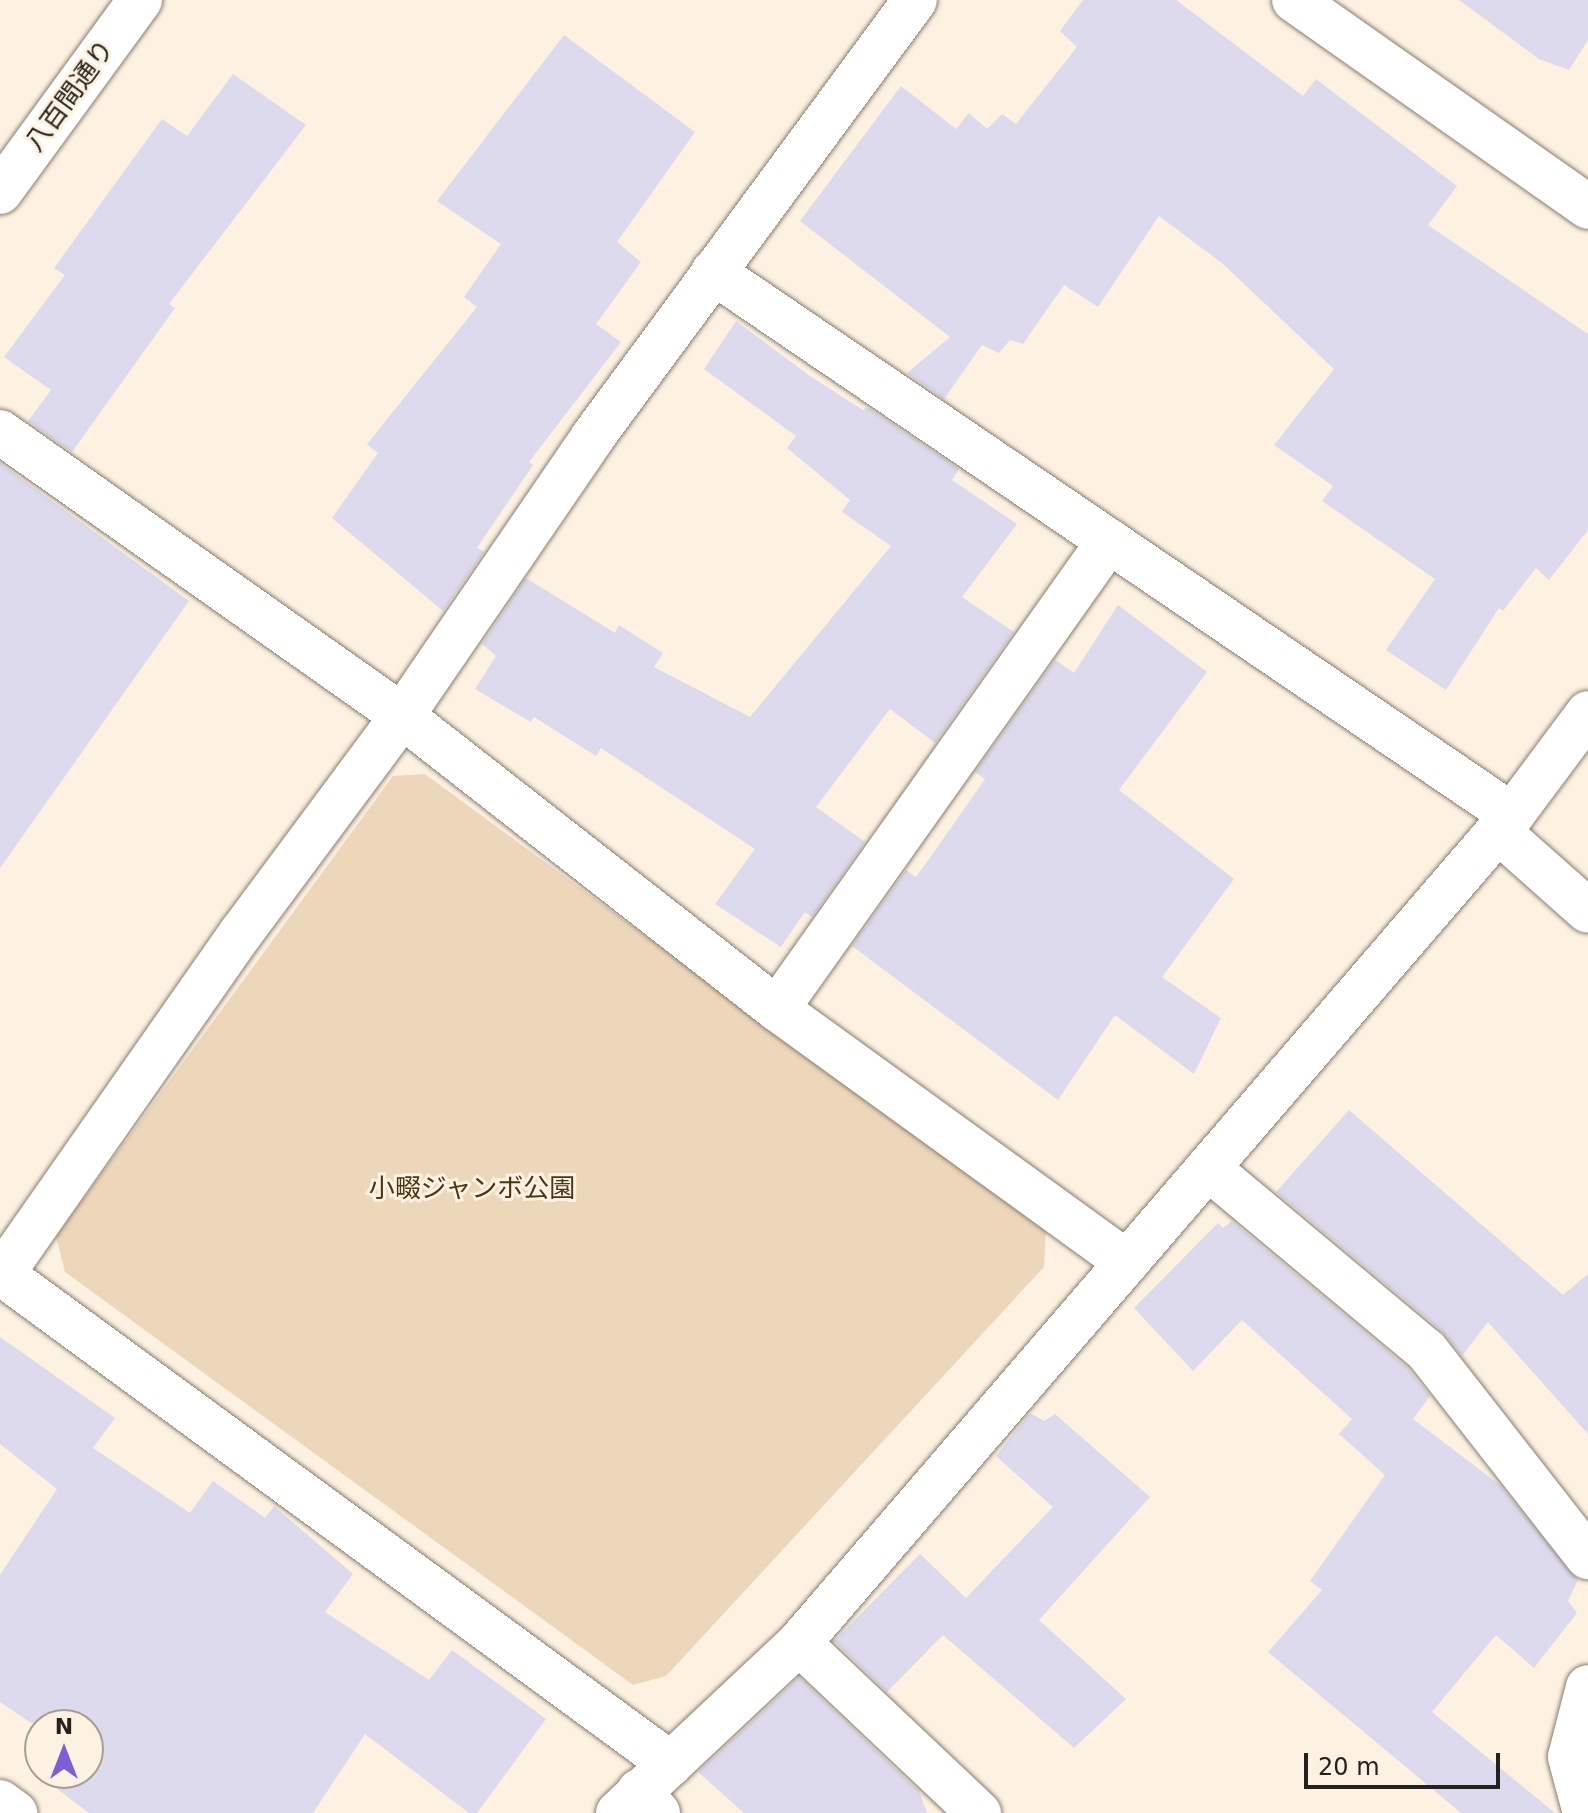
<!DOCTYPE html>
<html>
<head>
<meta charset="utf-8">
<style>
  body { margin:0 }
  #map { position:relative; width:1588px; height:1813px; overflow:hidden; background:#fdf2e2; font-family:"DejaVu Sans","Noto Sans JP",sans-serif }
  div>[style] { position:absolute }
  .green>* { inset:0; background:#edd7ba }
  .building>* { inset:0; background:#dcdaec }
  .roads { filter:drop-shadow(0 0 2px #877d6f) drop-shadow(0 0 2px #877d6f) }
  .street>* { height:44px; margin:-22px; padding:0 22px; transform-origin:22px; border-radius:22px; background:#fff }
  .secondary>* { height:44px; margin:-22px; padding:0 22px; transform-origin:22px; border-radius:22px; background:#fff }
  span { translate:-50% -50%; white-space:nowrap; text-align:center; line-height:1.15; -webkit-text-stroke:6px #fdf2e2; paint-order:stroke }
  .street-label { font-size:26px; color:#25211c }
  .park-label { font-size:26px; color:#4a3514 }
  .north { position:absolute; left:24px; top:1709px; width:80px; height:80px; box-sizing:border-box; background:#fdf2e2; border:2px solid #a79e93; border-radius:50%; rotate:0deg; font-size:22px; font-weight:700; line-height:32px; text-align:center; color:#25211c }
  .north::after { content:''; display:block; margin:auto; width:28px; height:36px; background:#7d5ed9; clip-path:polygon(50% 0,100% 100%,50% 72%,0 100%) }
  .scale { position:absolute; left:1304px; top:1753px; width:196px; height:36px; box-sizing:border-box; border:4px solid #25211c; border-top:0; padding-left:10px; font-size:24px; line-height:28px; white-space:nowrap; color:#25211c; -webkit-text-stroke:6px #fdf2e2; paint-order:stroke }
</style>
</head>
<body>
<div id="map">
  <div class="green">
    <div style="clip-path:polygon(425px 774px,1046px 1230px,1044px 1267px,666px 1676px,633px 1685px,65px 1272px,56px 1236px,393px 776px)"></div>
  </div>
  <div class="building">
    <div style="clip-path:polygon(1083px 0,1176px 0,1303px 96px,1316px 79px,1457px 186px,1428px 225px,1588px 334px,1588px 530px,1549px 580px,1536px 568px,1503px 611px,1499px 608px,1446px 690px,1386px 650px,1435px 579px,1322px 501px,1333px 486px,1274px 445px,1334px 369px,1223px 264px,1159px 216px,1098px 307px,1064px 285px,1023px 344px,1010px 340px,999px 353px,982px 345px,944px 399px,907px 373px,950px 337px,800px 221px,901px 86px,956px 129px,969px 113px,987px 129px,1002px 114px,1016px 124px,1077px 47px,1060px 31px)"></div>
    <div style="clip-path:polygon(1459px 0,1588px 0,1588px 40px,1569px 70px,1539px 59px)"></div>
    <div style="clip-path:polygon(564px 35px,695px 132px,617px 242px,641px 262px,596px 324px,621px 342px,529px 462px,533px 465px,477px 548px,484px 552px,443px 611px,332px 518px,378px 453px,367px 444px,477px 307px,464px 297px,501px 244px,437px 201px)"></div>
    <div style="clip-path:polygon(233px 74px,306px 125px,169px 304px,175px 308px,72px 452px,28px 421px,51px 390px,4px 357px,65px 275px,54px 268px,162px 119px,187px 136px)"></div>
    <div style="clip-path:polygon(736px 321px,810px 376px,863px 410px,867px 407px,959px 469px,952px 480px,1017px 524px,962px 597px,1014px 632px,935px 743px,890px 709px,816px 807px,865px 842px,812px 917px,805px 912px,781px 947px,715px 904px,755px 849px,601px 748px,596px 756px,534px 717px,531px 722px,475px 689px,496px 656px,482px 644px,526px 578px,615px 633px,619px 625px,663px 653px,654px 667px,750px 717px,891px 546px,842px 512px,850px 500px,787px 448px,796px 436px,704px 369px)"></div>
    <div style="clip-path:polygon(0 463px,189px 601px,0 868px)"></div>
    <div style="clip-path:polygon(1118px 605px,1207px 672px,1119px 790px,1234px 879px,1162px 977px,1221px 1018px,1194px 1074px,1115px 1015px,1058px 1100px,852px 946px,906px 870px,916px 877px,927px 862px,985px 779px,975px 772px,1055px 660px,1074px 673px)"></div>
    <div style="clip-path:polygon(1349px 1110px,1563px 1295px,1588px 1274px,1588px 1434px,1488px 1322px,1462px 1356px,1442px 1331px,1276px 1192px)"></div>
    <div style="clip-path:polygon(1232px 1221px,1408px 1368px,1430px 1396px,1413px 1419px,1500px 1485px,1578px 1580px,1568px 1601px,1577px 1613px,1534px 1668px,1496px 1635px,1432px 1712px,1555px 1813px,1461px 1813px,1268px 1652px,1322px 1590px,1310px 1581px,1385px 1475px,1339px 1434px,1352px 1419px,1242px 1320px,1193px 1371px,1134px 1308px,1218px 1223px,1223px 1228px)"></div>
    <div style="clip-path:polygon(0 1337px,115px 1418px,93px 1448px,190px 1513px,213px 1481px,265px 1518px,274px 1506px,353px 1574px,325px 1612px,429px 1680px,452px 1650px,546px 1719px,477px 1813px,469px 1813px,365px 1734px,313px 1813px,89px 1813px,57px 1789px,69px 1773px,88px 1773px,88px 1725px,40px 1725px,40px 1729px,0 1702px,0 1575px,57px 1489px,0 1444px)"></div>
    <div style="clip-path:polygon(1030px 1413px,1044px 1421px,1055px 1414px,1150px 1497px,1039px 1620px,1126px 1699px,1074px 1748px,943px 1635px,887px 1692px,834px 1641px,920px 1554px,966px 1598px,1053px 1507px,996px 1456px)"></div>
    <div style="clip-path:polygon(799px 1677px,919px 1791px,927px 1813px,744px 1813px,698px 1772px)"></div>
  </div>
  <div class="roads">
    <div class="street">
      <div style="left:713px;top:272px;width:966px;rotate:34.2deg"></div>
      <div style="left:0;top:432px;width:492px;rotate:35.2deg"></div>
      <div style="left:402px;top:716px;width:476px;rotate:38deg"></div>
      <div style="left:777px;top:1009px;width:432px;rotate:35.9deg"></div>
      <div style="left:1498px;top:831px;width:120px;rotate:41.6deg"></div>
      <div style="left:777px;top:1009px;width:574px;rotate:-54.65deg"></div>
      <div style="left:1208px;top:1168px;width:284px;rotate:39.9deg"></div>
      <div style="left:1426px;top:1350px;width:263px;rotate:52deg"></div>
      <div style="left:2px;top:1274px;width:829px;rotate:36.22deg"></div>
      <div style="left:0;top:1277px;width:420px;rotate:-55deg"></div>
      <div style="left:241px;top:933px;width:270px;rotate:-53.4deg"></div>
      <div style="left:402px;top:716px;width:337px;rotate:-55.6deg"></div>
      <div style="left:592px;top:438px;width:544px;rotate:-53.59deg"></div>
      <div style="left:799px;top:1643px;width:248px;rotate:43.4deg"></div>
      <div style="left:639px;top:1791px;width:29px;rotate:49deg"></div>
      <div style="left:0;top:1802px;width:19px;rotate:36deg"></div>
      <div style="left:1585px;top:1813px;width:58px;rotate:-105deg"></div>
      <div style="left:1570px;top:1757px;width:72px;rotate:-75.6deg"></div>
    </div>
    <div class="secondary">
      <div style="left:1294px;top:0;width:360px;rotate:35.1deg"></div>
      <div style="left:0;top:192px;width:238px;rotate:-53.9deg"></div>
      <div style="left:618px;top:1813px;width:248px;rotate:-43.2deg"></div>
      <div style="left:799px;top:1643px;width:1093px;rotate:-49.27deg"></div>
      <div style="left:1512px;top:815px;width:127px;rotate:-53.3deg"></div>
    </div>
  </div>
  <div class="street-label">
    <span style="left:70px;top:96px;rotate:-54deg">八百間通り</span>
  </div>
  <div class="park-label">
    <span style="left:472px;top:1189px">小畷ジャンボ公園</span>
  </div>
  <div class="north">N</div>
  <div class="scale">20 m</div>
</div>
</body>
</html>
